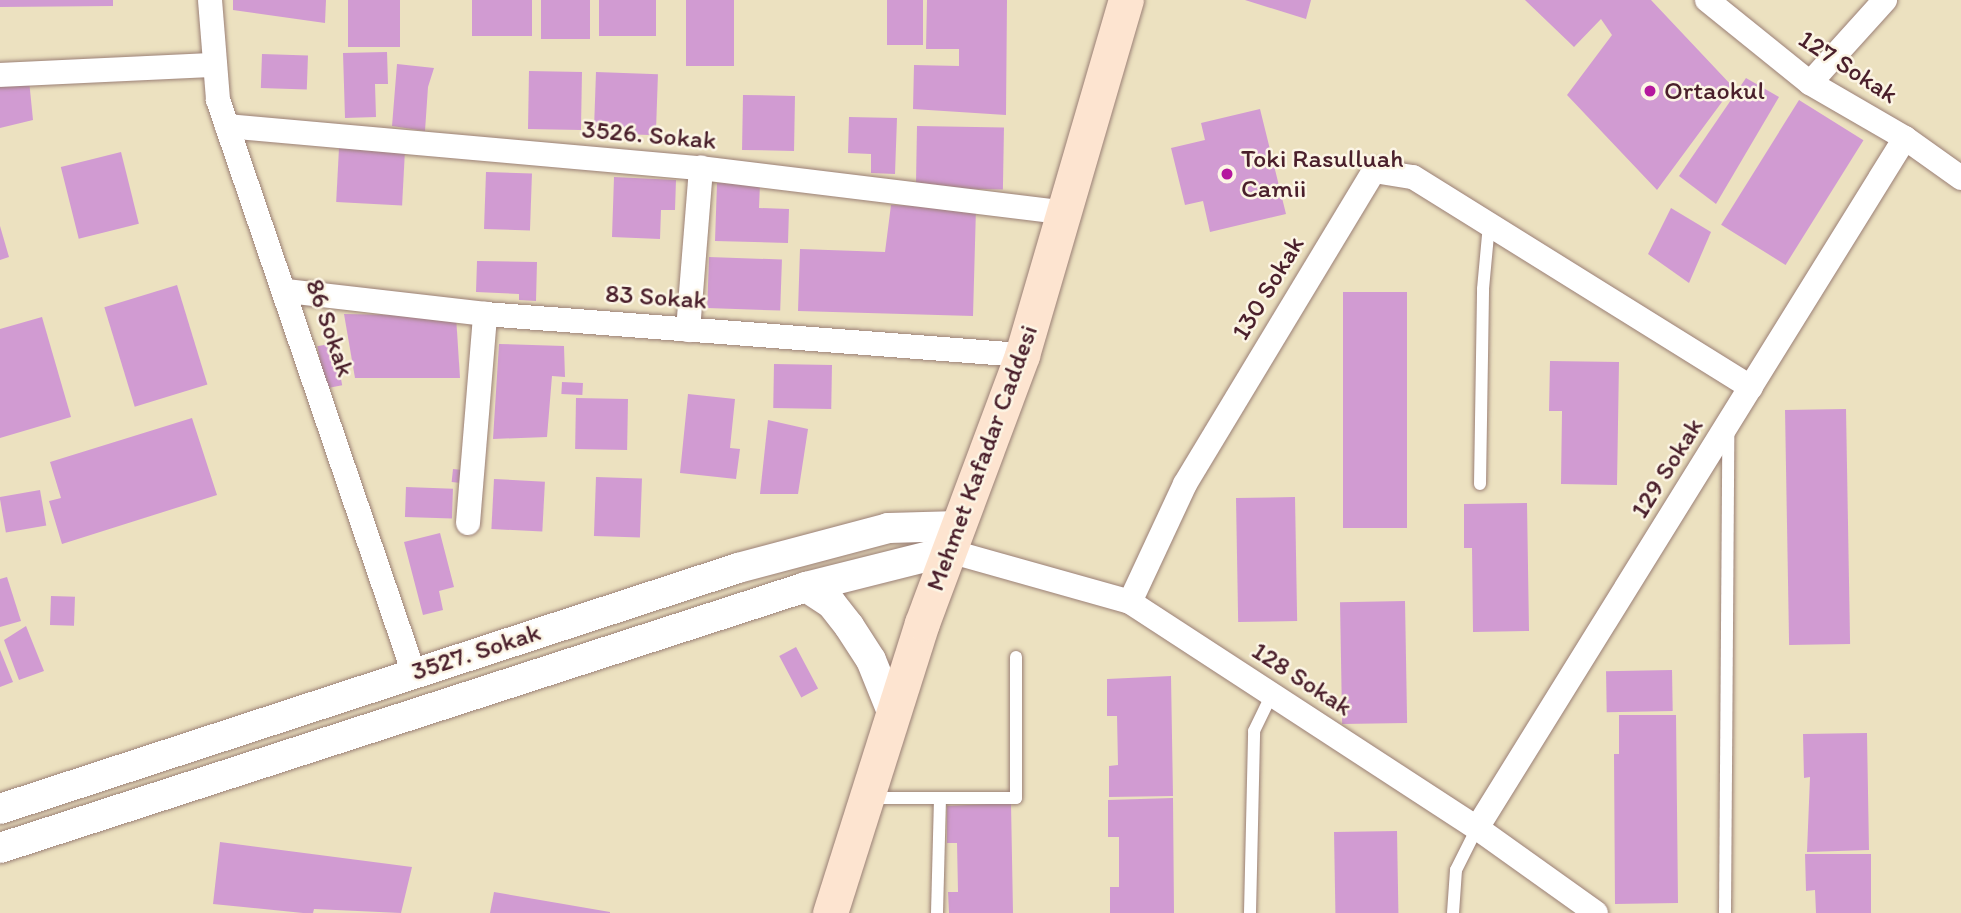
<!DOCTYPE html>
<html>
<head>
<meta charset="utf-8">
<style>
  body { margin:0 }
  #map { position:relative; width:1961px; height:913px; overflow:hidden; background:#ece1c0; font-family:Itim,sans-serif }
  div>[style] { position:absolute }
  .building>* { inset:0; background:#d19bd2; transform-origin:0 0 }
  .roads { filter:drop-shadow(0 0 2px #9b8076) drop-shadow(0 0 2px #9b8076) }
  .service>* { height:12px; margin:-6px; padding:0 6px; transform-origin:6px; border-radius:6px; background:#fff }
  .minor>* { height:24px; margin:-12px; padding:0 12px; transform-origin:12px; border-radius:12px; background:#fff }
  .tertiary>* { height:30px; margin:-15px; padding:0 15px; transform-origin:15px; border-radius:15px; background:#fff }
  .secondary>* { height:35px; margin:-17.5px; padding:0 17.5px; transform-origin:17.5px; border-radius:17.5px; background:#fde4d0 }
  .dots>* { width:19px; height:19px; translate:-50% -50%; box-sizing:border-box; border:4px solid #fcf5e5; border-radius:50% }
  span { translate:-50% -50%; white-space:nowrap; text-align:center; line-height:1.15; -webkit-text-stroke:5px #fcf5e5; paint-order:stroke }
  .street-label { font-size:26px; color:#4a1f2b }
  .poi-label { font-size:26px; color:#4a1f2b }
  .left { translate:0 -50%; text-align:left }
</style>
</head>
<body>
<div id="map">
  <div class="building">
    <div style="clip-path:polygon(0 0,113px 0,113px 6px,0 7px)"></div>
    <div style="clip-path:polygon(233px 0,326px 0,325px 23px,233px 10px)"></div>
    <div style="left:348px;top:0;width:52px;height:47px"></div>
    <div style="left:472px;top:0;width:60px;height:36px"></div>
    <div style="left:541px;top:0;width:49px;height:39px"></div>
    <div style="left:599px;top:0;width:57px;height:36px"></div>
    <div style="left:686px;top:0;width:48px;height:66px"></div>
    <div style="left:887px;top:0;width:36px;height:45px"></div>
    <div style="clip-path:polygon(927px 0,1007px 0,1006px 115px,913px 109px,914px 65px,959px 66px,959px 49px,926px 49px)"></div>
    <div style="clip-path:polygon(1245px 0,1311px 0,1306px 19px)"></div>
    <div style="clip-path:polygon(1525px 0,1651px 0,1733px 87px,1657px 190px,1567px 95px,1612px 35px,1601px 19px,1574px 47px)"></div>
    <div style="clip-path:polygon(387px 52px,388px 84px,375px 84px,376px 117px,345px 118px,343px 53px)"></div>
    <div style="left:262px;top:54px;width:46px;height:34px;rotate:2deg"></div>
    <div style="clip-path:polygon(397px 64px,434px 68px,428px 87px,425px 131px,392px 126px)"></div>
    <div style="left:529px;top:71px;width:53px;height:58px;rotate:1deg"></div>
    <div style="left:596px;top:72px;width:62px;height:61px;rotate:2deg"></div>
    <div style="clip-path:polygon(1746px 78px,1779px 97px,1716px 204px,1679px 176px)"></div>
    <div style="clip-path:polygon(0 80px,29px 80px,33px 120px,0 128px)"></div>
    <div style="left:743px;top:95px;width:52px;height:55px;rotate:1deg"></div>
    <div style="left:1799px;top:100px;width:76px;height:147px;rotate:32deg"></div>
    <div style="clip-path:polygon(1260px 109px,1286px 214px,1210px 232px,1203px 201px,1185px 205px,1171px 148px,1205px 140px,1201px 123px)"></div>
    <div style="clip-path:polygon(849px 117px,897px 118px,895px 174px,871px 173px,871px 154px,848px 153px)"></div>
    <div style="left:917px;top:126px;width:87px;height:62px;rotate:1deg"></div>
    <div style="left:339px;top:148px;width:66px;height:54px;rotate:3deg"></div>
    <div style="left:121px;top:152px;width:74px;height:62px;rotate:76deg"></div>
    <div style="left:486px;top:172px;width:46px;height:57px;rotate:2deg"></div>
    <div style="clip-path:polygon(614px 177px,676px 180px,675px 210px,661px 210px,660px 239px,612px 237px)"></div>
    <div style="clip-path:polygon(717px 183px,760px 184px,759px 208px,789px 209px,788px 243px,715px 241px)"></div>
    <div style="clip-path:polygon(891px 205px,976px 208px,973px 316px,798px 311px,800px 249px,885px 252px)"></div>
    <div style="clip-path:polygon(1671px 208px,1711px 232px,1689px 283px,1648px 254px)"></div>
    <div style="clip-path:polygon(0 226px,9px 257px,0 260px)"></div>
    <div style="left:709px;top:257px;width:73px;height:51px;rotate:2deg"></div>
    <div style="clip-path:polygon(477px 261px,537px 262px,536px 301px,519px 300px,519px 294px,476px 292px)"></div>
    <div style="left:177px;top:285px;width:104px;height:76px;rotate:73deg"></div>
    <div style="left:1407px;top:292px;width:236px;height:64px;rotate:90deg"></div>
    <div style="clip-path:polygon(344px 314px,456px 316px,460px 378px,355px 378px)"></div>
    <div style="clip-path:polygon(42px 317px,71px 417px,0 438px,0 329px)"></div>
    <div style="left:334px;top:343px;width:43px;height:17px;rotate:79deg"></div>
    <div style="clip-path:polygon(499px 344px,564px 346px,565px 377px,552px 376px,547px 437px,493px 439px)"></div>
    <div style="clip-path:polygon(1550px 361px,1619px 362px,1617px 485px,1561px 484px,1562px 411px,1549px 411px)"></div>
    <div style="left:774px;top:364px;width:58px;height:44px;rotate:1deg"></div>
    <div style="left:562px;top:382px;width:21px;height:12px;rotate:3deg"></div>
    <div style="clip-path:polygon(688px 394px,735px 399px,730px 448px,740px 449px,736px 479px,680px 473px)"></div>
    <div style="left:576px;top:398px;width:52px;height:51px;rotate:1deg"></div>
    <div style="left:1846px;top:409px;width:235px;height:61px;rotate:89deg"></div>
    <div style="clip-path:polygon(192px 418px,217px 495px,62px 544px,49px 501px,61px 498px,50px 462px)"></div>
    <div style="clip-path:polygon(768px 420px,808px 429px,798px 494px,760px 494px)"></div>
    <div style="left:453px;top:469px;width:19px;height:13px;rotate:6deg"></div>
    <div style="left:596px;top:477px;width:46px;height:59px;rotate:2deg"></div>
    <div style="left:494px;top:479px;width:51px;height:50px;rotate:3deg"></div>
    <div style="left:406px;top:487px;width:47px;height:30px;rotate:2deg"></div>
    <div style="left:40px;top:490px;width:36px;height:41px;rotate:80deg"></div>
    <div style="left:1295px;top:497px;width:124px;height:59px;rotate:89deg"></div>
    <div style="clip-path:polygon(1527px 503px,1529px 631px,1473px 632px,1472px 548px,1464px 548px,1464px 504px)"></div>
    <div style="clip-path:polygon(440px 533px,454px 587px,439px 591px,443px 610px,423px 615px,404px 542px)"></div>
    <div style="clip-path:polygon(7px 577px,21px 621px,0 627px,0 579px)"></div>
    <div style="left:51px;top:596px;width:24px;height:29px;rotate:2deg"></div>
    <div style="left:1405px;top:601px;width:122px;height:65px;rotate:89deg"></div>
    <div style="clip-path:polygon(26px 626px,44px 671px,19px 680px,4px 640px)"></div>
    <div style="left:796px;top:647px;width:47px;height:19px;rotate:62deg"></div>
    <div style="clip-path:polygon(0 650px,13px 682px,0 687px)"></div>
    <div style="left:1672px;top:670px;width:41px;height:66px;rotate:89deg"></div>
    <div style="clip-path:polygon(1171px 676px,1173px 796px,1109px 797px,1109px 766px,1118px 765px,1117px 716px,1107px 716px,1107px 679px)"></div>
    <div style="clip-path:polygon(1619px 715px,1676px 715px,1678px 903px,1615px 904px,1614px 754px,1619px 754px)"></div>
    <div style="clip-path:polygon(1867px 733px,1869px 850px,1807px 852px,1810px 777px,1804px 778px,1803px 734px)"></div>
    <div style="clip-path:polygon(1173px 798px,1174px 913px,1110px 913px,1110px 887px,1119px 887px,1119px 837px,1108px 837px,1108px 800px)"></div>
    <div style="clip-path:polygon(1011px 803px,1013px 913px,949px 913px,948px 892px,958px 892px,957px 843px,947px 843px,947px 806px)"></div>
    <div style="left:1397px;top:831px;width:82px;height:63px;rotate:89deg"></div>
    <div style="clip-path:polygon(220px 842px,412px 867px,401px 913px,314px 909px,313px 913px,303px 913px,213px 904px)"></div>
    <div style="clip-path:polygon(1805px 854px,1871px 854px,1871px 913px,1816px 913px,1815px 890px,1806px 891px)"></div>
    <div style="clip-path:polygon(494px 892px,610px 912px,610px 913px,490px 913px)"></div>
  </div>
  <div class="roads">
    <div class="service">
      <div style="left:1480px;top:484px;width:195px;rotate:-89.1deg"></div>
      <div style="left:1483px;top:289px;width:65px;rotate:-84.7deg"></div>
      <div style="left:869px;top:798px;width:147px"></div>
      <div style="left:1016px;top:798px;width:141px;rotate:-90deg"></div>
      <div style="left:937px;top:913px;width:115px;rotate:-88.5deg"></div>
      <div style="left:1250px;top:913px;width:182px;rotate:-88.7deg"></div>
      <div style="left:1254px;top:731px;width:41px;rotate:-64.1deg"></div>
      <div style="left:1453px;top:913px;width:43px;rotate:-86deg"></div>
      <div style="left:1456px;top:870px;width:47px;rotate:-63.4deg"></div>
      <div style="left:1725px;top:913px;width:482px;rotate:-89.6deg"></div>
    </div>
    <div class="minor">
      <div style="left:210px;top:0;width:100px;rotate:85.4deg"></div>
      <div style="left:218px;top:100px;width:603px;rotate:71.14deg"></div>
      <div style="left:1707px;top:0;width:132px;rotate:38.9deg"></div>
      <div style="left:1810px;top:83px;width:110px;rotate:30.1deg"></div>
      <div style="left:1905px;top:138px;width:69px;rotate:35.5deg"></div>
      <div style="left:0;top:75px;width:215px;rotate:-2.7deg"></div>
      <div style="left:1810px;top:83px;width:112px;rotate:-47.9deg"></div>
      <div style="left:227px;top:126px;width:476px;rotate:5.1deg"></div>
      <div style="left:701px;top:168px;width:367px;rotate:7deg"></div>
      <div style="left:287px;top:291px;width:199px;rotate:6.6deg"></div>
      <div style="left:485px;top:314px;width:539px;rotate:4.37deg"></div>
      <div style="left:688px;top:330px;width:163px;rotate:-85.4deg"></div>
      <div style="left:468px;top:523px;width:210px;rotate:-85.3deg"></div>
      <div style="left:949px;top:551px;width:188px;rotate:15.7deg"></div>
      <div style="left:1130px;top:602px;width:414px;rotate:33.1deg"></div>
      <div style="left:1477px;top:828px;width:146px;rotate:35.5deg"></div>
      <div style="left:1130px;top:602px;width:130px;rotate:-65deg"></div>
      <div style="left:1185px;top:484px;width:366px;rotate:-58.9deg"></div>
      <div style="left:1374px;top:171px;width:39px;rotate:9deg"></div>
      <div style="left:1413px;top:177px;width:398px;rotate:31.9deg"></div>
      <div style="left:1477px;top:828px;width:812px;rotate:-58.19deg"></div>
    </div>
    <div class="tertiary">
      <div style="left:806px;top:587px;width:30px;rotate:33deg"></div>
      <div style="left:831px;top:603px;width:29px;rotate:52deg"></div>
      <div style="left:849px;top:626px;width:40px;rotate:57.1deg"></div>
      <div style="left:871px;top:660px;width:56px;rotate:68deg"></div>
      <div style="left:0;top:809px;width:776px;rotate:-18.08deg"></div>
      <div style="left:738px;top:568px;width:155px;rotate:-14.9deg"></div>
      <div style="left:888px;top:528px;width:71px;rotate:-1.6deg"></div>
      <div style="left:0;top:848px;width:847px;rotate:-17.94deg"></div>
      <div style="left:806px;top:587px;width:147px;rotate:-14.1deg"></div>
    </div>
    <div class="secondary">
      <div style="left:830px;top:913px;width:304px;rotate:-72.4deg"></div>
      <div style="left:922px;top:623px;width:286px;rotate:-69.5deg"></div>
      <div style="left:1022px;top:355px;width:370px;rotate:-73.7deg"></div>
    </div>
  </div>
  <div class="dots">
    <div style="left:1650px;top:91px;background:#b5179e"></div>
    <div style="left:1227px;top:174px;background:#b5179e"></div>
  </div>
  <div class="street-label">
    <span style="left:1848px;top:67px;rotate:33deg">127 Sokak</span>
    <span style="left:649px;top:135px;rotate:5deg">3526. Sokak</span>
    <span style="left:1268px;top:288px;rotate:-59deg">130 Sokak</span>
    <span style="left:656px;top:297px;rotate:4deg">83 Sokak</span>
    <span style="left:330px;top:328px;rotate:71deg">86 Sokak</span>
    <span style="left:982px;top:458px;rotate:-70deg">Mehmet Kafadar Caddesi</span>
    <span style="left:1667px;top:468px;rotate:-58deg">129 Sokak</span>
    <span style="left:476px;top:652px;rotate:-18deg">3527. Sokak</span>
    <span style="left:1302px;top:679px;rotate:33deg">128 Sokak</span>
  </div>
  <div class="poi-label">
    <span class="left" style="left:1664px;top:91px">Ortaokul</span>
    <span class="left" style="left:1241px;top:174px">Toki Rasulluah<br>Camii</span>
  </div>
</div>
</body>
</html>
